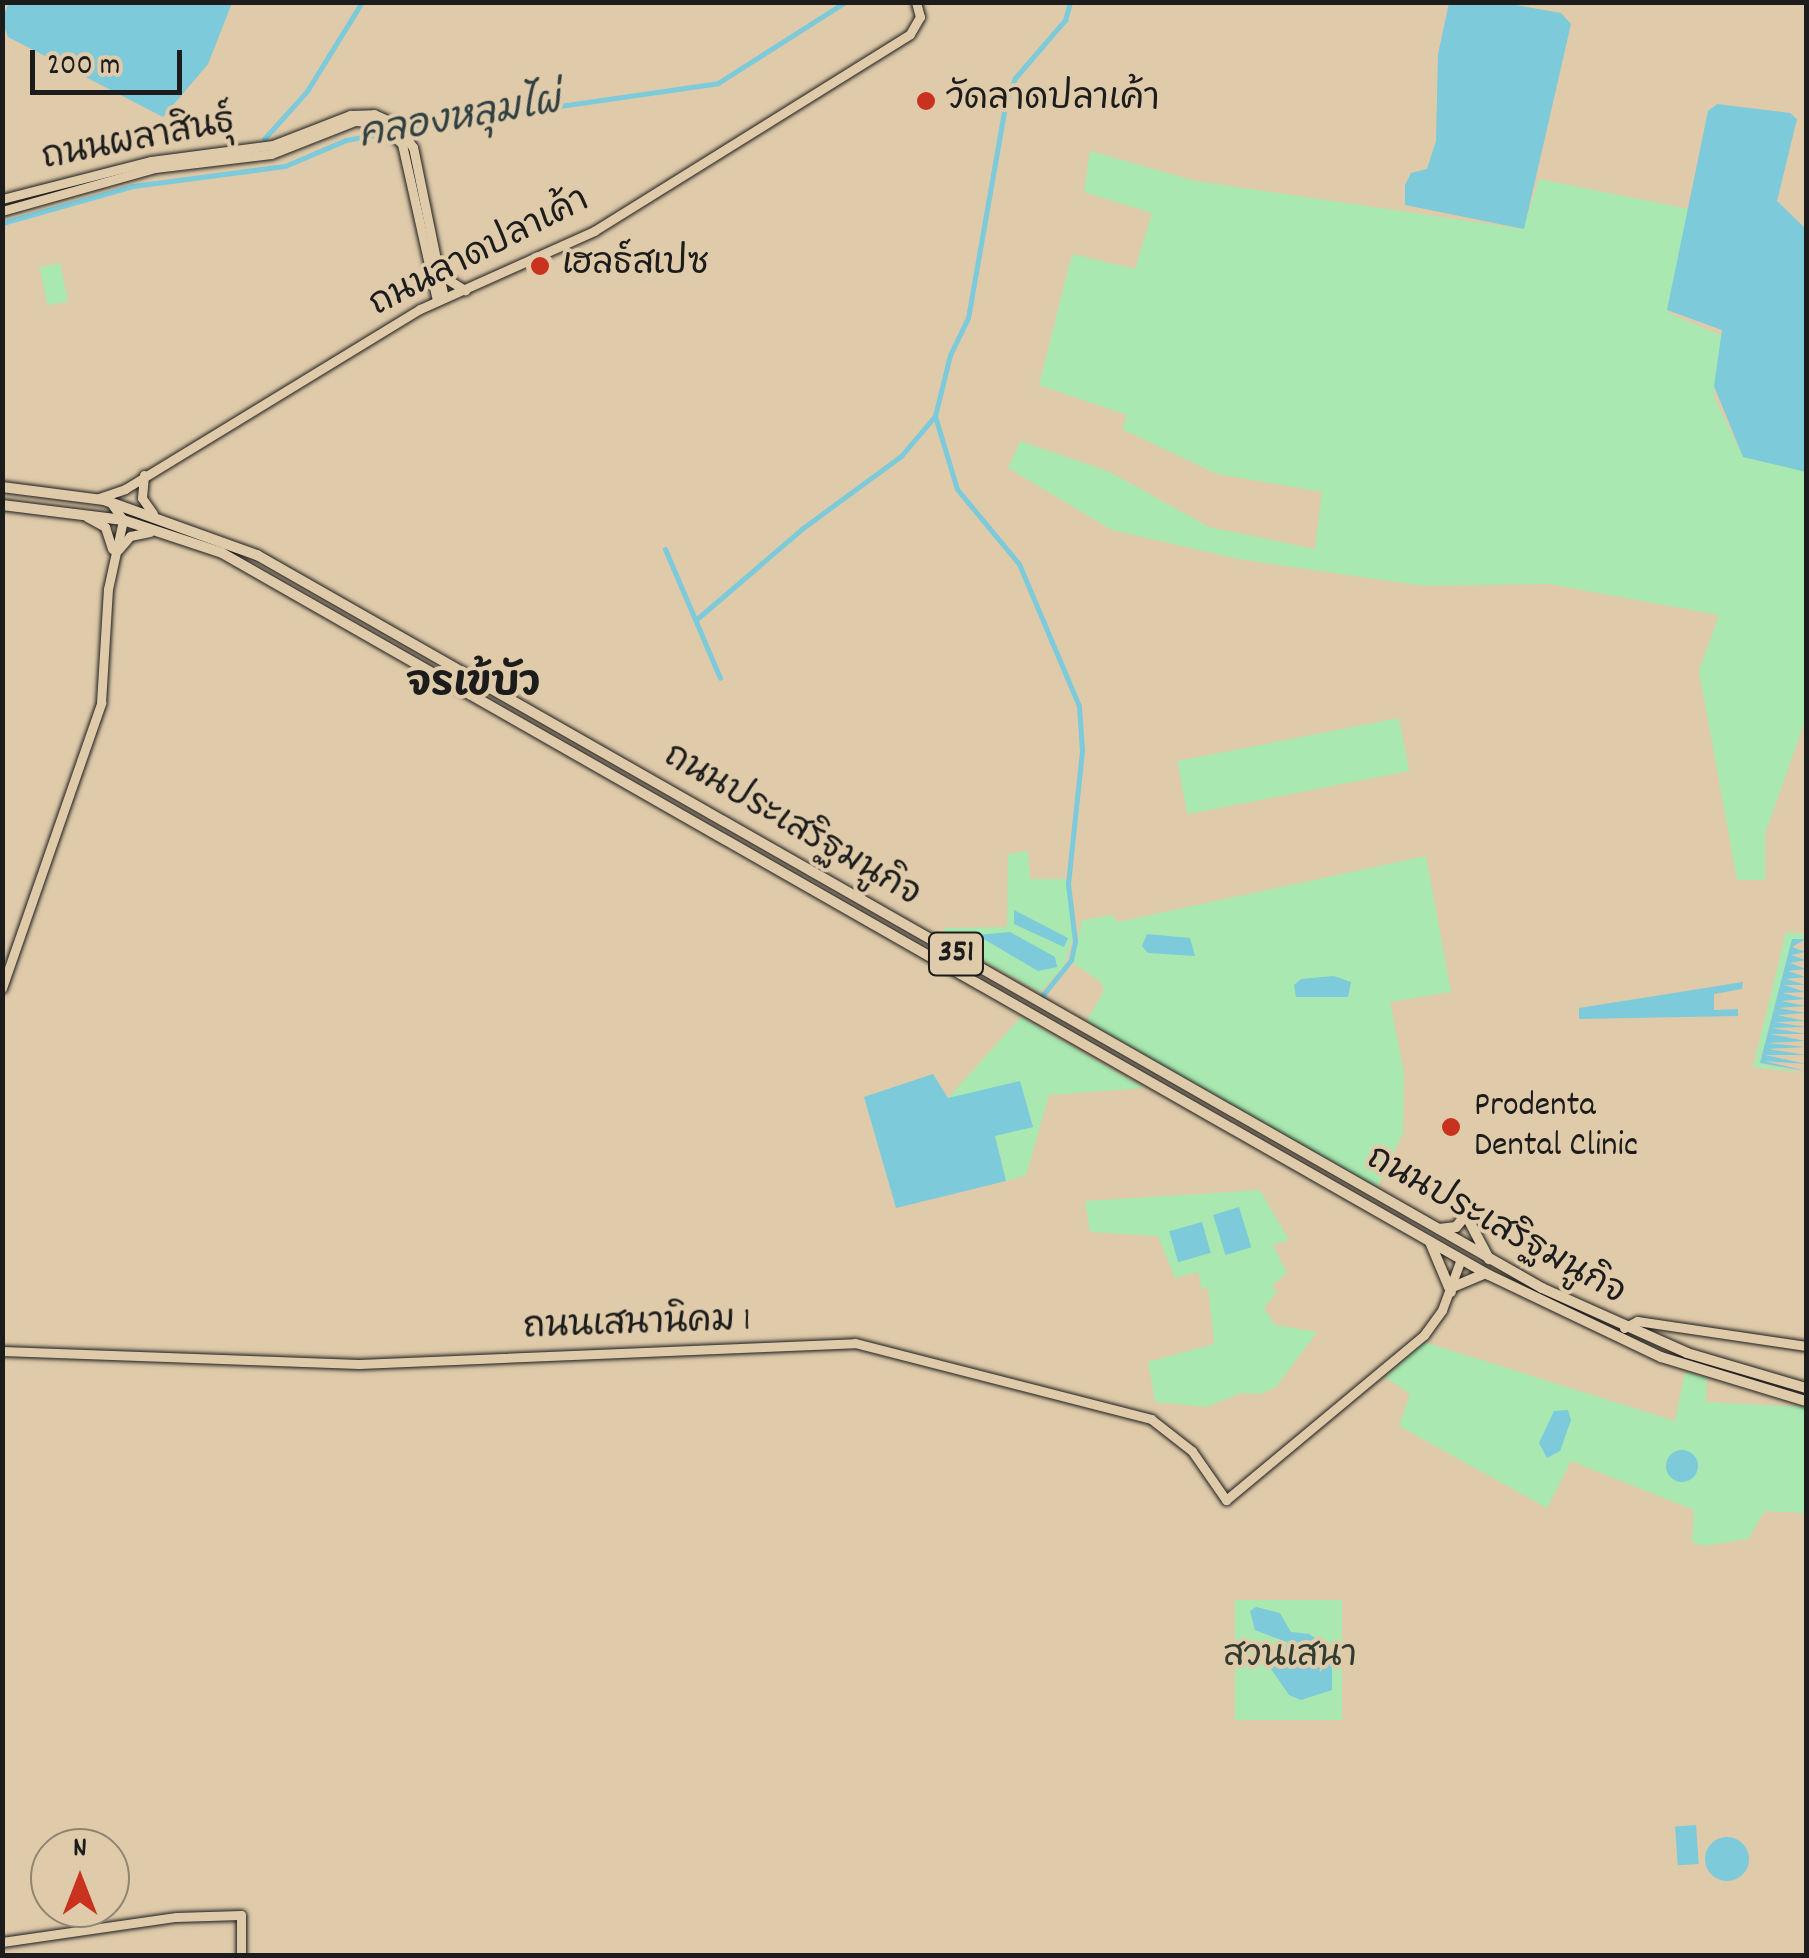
<!DOCTYPE html>
<html>
<head>
<meta charset="utf-8">
<style>
  body { margin:0 }
  #map { position:relative; width:1809px; height:1958px; overflow:hidden; background:#dfcbaa; font-family:Dekko,"Playpen Sans Thai",sans-serif }
  div>[style] { position:absolute }
  .green>* { inset:0; background:#a9e8b0; transform-origin:0 0 }
  .water>* { inset:0; background:#7ccada; transform-origin:0 0 }
  .round { border-radius:50% }
  .canal>* { height:5px; margin:-2.5px; padding:0 2.5px; transform-origin:2.5px; border-radius:2.5px; background:#7ccada }
  .roads { filter:drop-shadow(0 0 2px #1c1c1c) drop-shadow(0 0 2px #1c1c1c) }
  .secondary>* { height:9px; margin:-4.5px; padding:0 4.5px; transform-origin:4.5px; border-radius:4.5px; background:#dfcbaa }
  .primary>* { height:10px; margin:-5px; padding:0 5px; transform-origin:5px; border-radius:5px; background:#dfcbaa }
  .dots>* { width:28px; height:28px; translate:-50% -50%; box-sizing:border-box; border:5px solid #dfcbaa; border-radius:50% }
  span { translate:-50% -50%; white-space:nowrap; text-align:center; line-height:1.15; -webkit-text-stroke:8px #dfcbaa; paint-order:stroke }
  .shield-label span { padding:2px 8px; background:#dfcbaa; border:2px solid; border-radius:8px; -webkit-text-stroke-width:0 }
  .shield-label { font-size:32px; color:#1c1c1c; font-weight:700 }
  .poi-label { font-size:35px; color:#1c1c1c }
  .left { translate:0 -50%; text-align:left }
  .street-label { font-size:35px; color:#1c1c1c }
  .park-label { font-size:35px; color:#313b32 }
  .water-label { font-size:38px; color:#2f3f42; font-style:italic }
  .quarter-label { font-size:40px; color:#1c1c1c; font-weight:700 }
  .frame { position:absolute; inset:0; border:5px solid #1c1c1c; pointer-events:none }
  .north { position:absolute; left:30px; top:1828px; width:100px; height:100px; box-sizing:border-box; background:#dfcbaa; border:2px solid #918571; border-radius:50%; rotate:0deg; font-size:28px; font-weight:700; line-height:40px; text-align:center; color:#1c1c1c }
  .north::after { content:''; display:block; margin:auto; width:35px; height:45px; background:#c8321e; clip-path:polygon(50% 0,100% 100%,50% 72%,0 100%) }
  .scale { position:absolute; left:30px; top:50px; width:152px; height:45px; box-sizing:border-box; border:5px solid #1c1c1c; border-top:0; padding-left:12px; font-size:30px; line-height:35px; white-space:nowrap; color:#1c1c1c; -webkit-text-stroke:8px #dfcbaa; paint-order:stroke }
</style>
</head>
<body>
<div id="map">
  <div class="green">
    <div style="clip-path:polygon(1090px 151px,1196px 181px,1523px 229px,1539px 179px,1689px 209px,1668px 313px,1723px 336px,1714px 397px,1743px 457px,1806px 472px,1806px 718px,1765px 834px,1765px 880px,1737px 880px,1699px 671px,1719px 615px,1549px 584px,1424px 586px,1238px 559px,1112px 530px,1008px 468px,1020px 441px,1108px 471px,1209px 527px,1315px 549px,1322px 492px,1217px 474px,1122px 429px,1127px 415px,1039px 385px,1072px 254px,1135px 269px,1152px 213px,1084px 192px)"></div>
    <div style="left:60px;top:263px;width:39px;height:21px;rotate:78deg"></div>
    <div style="left:1399px;top:718px;width:54px;height:226px;rotate:79deg"></div>
    <div style="clip-path:polygon(1028px 851px,1030px 879px,1066px 879px,1073px 938px,1064px 966px,1040px 992px,941px 938px,945px 928px,1007px 927px,1008px 854px)"></div>
    <div style="clip-path:polygon(1426px 856px,1451px 992px,1390px 1002px,1404px 1072px,1403px 1133px,1377px 1188px,1086px 1022px,1104px 991px,1101px 982px,1073px 963px,1082px 920px,1112px 915px,1118px 922px)"></div>
    <div style="clip-path:polygon(1786px 932px,1806px 934px,1806px 939px,1792px 939px,1760px 1063px,1806px 1074px,1753px 1067px)"></div>
    <div style="clip-path:polygon(1021px 1017px,1144px 1088px,1049px 1095px,1026px 1175px,1006px 1181px,995px 1136px,948px 1098px)"></div>
    <div style="clip-path:polygon(1260px 1190px,1289px 1240px,1273px 1245px,1287px 1273px,1272px 1286px,1277px 1292px,1264px 1308px,1275px 1325px,1317px 1332px,1276px 1387px,1261px 1394px,1240px 1393px,1207px 1407px,1155px 1402px,1148px 1362px,1214px 1344px,1208px 1286px,1202px 1290px,1198px 1272px,1175px 1278px,1158px 1236px,1090px 1232px,1085px 1201px)"></div>
    <div style="clip-path:polygon(1424px 1342px,1675px 1421px,1685px 1372px,1707px 1378px,1706px 1402px,1806px 1407px,1806px 1513px,1765px 1511px,1748px 1539px,1703px 1546px,1692px 1542px,1694px 1510px,1571px 1461px,1547px 1508px,1399px 1426px,1410px 1394px,1385px 1377px)"></div>
    <div style="left:1235px;top:1600px;width:107px;height:120px"></div>
  </div>
  <div class="water">
    <div style="clip-path:polygon(9px 2px,232px 2px,232px 3px,208px 64px,163px 117px,8px 37px,2px 20px)"></div>
    <div style="clip-path:polygon(1449px 3px,1504px 3px,1561px 13px,1571px 24px,1524px 229px,1405px 205px,1405px 185px,1411px 173px,1427px 169px,1436px 141px,1438px 54px)"></div>
    <div style="clip-path:polygon(1717px 104px,1790px 113px,1797px 119px,1777px 201px,1806px 229px,1806px 472px,1743px 457px,1714px 386px,1722px 330px,1667px 310px,1708px 111px)"></div>
    <div style="clip-path:polygon(1014px 910px,1068px 938px,1064px 947px,1014px 924px)"></div>
    <div style="clip-path:polygon(1010px 932px,1055px 957px,1057px 967px,1038px 971px,977px 935px)"></div>
    <div style="clip-path:polygon(1147px 934px,1190px 938px,1195px 956px,1148px 953px,1142px 946px)"></div>
    <div style="clip-path:polygon(1792px 939px,1806px 939px,1792px 947px,1806px 952px,1791px 955px,1806px 960px,1790px 963px,1806px 969px,1788px 971px,1806px 977px,1786px 979px,1806px 985px,1784px 985px,1806px 992px,1783px 993px,1806px 999px,1781px 1001px,1806px 1006px,1778px 1008px,1806px 1013px,1777px 1015px,1806px 1021px,1775px 1022px,1806px 1027px,1772px 1028px,1806px 1034px,1770px 1034px,1806px 1041px,1768px 1043px,1806px 1047px,1768px 1049px,1806px 1055px,1765px 1055px,1806px 1064px,1764px 1061px,1806px 1071px,1760px 1063px)"></div>
    <div style="clip-path:polygon(1334px 976px,1351px 982px,1348px 997px,1296px 997px,1294px 985px,1301px 979px)"></div>
    <div style="clip-path:polygon(1743px 982px,1742px 989px,1714px 994px,1714px 1010px,1738px 1009px,1738px 1016px,1579px 1019px,1579px 1008px)"></div>
    <div style="clip-path:polygon(933px 1074px,948px 1098px,1020px 1081px,1033px 1127px,995px 1136px,1006px 1181px,896px 1208px,864px 1097px)"></div>
    <div style="left:1239px;top:1207px;width:42px;height:27px;rotate:73deg"></div>
    <div style="left:1202px;top:1222px;width:32px;height:34px;rotate:74deg"></div>
    <div style="clip-path:polygon(1568px 1410px,1571px 1420px,1560px 1451px,1547px 1458px,1539px 1443px,1554px 1411px)"></div>
    <div class="round" style="left:1666px;top:1450px;width:32px;height:32px"></div>
    <div style="clip-path:polygon(1256px 1607px,1280px 1613px,1291px 1632px,1309px 1634px,1332px 1649px,1332px 1690px,1301px 1700px,1289px 1695px,1271px 1669px,1285px 1655px,1287px 1642px,1255px 1630px,1250px 1611px)"></div>
    <div style="left:1696px;top:1825px;width:39px;height:21px;rotate:86deg"></div>
    <div class="round" style="left:1705px;top:1837px;width:44px;height:44px"></div>
  </div>
  <div class="canal">
    <div style="left:400px;top:129px;width:321px;rotate:-8.2deg"></div>
    <div style="left:718px;top:83px;width:151px;rotate:-32.5deg"></div>
    <div style="left:264px;top:139px;width:64px;rotate:-48.1deg"></div>
    <div style="left:307px;top:91px;width:105px;rotate:-58.3deg"></div>
    <div style="left:2px;top:223px;width:136px;rotate:-15.8deg"></div>
    <div style="left:133px;top:186px;width:153px;rotate:-7.5deg"></div>
    <div style="left:285px;top:166px;width:66px;rotate:-23.1deg"></div>
    <div style="left:346px;top:140px;width:45px;rotate:-10.3deg"></div>
    <div style="left:665px;top:549px;width:140px;rotate:66.9deg"></div>
    <div style="left:698px;top:618px;width:138px;rotate:-40.6deg"></div>
    <div style="left:803px;top:528px;width:122px;rotate:-36.3deg"></div>
    <div style="left:901px;top:456px;width:52px;rotate:-49.6deg"></div>
    <div style="left:1042px;top:996px;width:46px;rotate:-51.1deg"></div>
    <div style="left:1071px;top:960px;width:19px;rotate:-78deg"></div>
    <div style="left:1075px;top:941px;width:57px;rotate:-97deg"></div>
    <div style="left:1068px;top:884px;width:135px;rotate:-84deg"></div>
    <div style="left:1082px;top:750px;width:44px;rotate:-93.9deg"></div>
    <div style="left:1079px;top:706px;width:154px;rotate:-112.9deg"></div>
    <div style="left:1019px;top:564px;width:97px;rotate:-129.6deg"></div>
    <div style="left:957px;top:489px;width:76px;rotate:-106.8deg"></div>
    <div style="left:935px;top:416px;width:63px;rotate:-76.2deg"></div>
    <div style="left:950px;top:355px;width:41px;rotate:-64.1deg"></div>
    <div style="left:968px;top:318px;width:216px;rotate:-80.1deg"></div>
    <div style="left:1005px;top:105px;width:29px;rotate:-70deg"></div>
    <div style="left:1015px;top:78px;width:77px;rotate:-49.2deg"></div>
    <div style="left:1065px;top:20px;width:19px;rotate:-74deg"></div>
  </div>
  <div class="roads">
    <div class="secondary">
      <div style="left:2px;top:199px;width:154px;rotate:-14.3deg"></div>
      <div style="left:151px;top:161px;width:123px;rotate:-7.5deg"></div>
      <div style="left:273px;top:145px;width:83px;rotate:-21.3deg"></div>
      <div style="left:350px;top:115px;width:24px;rotate:-2deg"></div>
      <div style="left:374px;top:114px;width:24px;rotate:24deg"></div>
      <div style="left:396px;top:124px;width:29px;rotate:54deg"></div>
      <div style="left:413px;top:147px;width:154px;rotate:78.4deg"></div>
      <div style="left:2px;top:211px;width:159px;rotate:-15.7deg"></div>
      <div style="left:155px;top:168px;width:117px;rotate:-6.9deg"></div>
      <div style="left:271px;top:154px;width:90px;rotate:-21.4deg"></div>
      <div style="left:355px;top:121px;width:22px;rotate:3deg"></div>
      <div style="left:377px;top:122px;width:33px;rotate:41deg"></div>
      <div style="left:402px;top:144px;width:161px;rotate:77.4deg"></div>
      <div style="left:439px;top:274px;width:31px;rotate:32deg"></div>
      <div style="left:144px;top:475px;width:23px;rotate:95deg"></div>
      <div style="left:142px;top:498px;width:19px;rotate:55deg"></div>
      <div style="left:99px;top:498px;width:28px;rotate:-19deg"></div>
      <div style="left:125px;top:489px;width:346px;rotate:-31.4deg"></div>
      <div style="left:420px;top:309px;width:191px;rotate:-24.1deg"></div>
      <div style="left:594px;top:231px;width:372px;rotate:-31.9deg"></div>
      <div style="left:910px;top:34px;width:20px;rotate:-60deg"></div>
      <div style="left:920px;top:17px;width:16px;rotate:-105deg"></div>
      <div style="left:87px;top:517px;width:21px;rotate:29deg"></div>
      <div style="left:105px;top:527px;width:23px;rotate:72deg"></div>
      <div style="left:118px;top:550px;width:18px;rotate:-49deg"></div>
      <div style="left:130px;top:536px;width:20px;rotate:-11deg"></div>
      <div style="left:2px;top:988px;width:302px;rotate:-70.8deg"></div>
      <div style="left:101px;top:703px;width:114px;rotate:-86.5deg"></div>
      <div style="left:108px;top:589px;width:71px;rotate:-77.7deg"></div>
      <div style="left:123px;top:520px;width:19px;rotate:-125deg"></div>
      <div style="left:1624px;top:1328px;width:15px;rotate:-28deg"></div>
      <div style="left:1637px;top:1321px;width:171px;rotate:8.4deg"></div>
      <div style="left:2px;top:1351px;width:357px;rotate:2.1deg"></div>
      <div style="left:359px;top:1364px;width:496px;rotate:-2.4deg"></div>
      <div style="left:855px;top:1343px;width:306px;rotate:14.4deg"></div>
      <div style="left:1151px;top:1419px;width:52px;rotate:38deg"></div>
      <div style="left:1192px;top:1451px;width:60px;rotate:55.2deg"></div>
      <div style="left:1226px;top:1500px;width:258px;rotate:-39.8deg"></div>
      <div style="left:1424px;top:1335px;width:31px;rotate:-54deg"></div>
      <div style="left:1442px;top:1310px;width:54px;rotate:-69.6deg"></div>
      <div style="left:2px;top:1942px;width:176px;rotate:-8.2deg"></div>
      <div style="left:176px;top:1917px;width:65px;rotate:-1.8deg"></div>
      <div style="left:241px;top:1915px;width:41px;rotate:90deg"></div>
    </div>
    <div class="primary">
      <div style="left:2px;top:487px;width:103px;rotate:7.3deg"></div>
      <div style="left:104px;top:500px;width:163px;rotate:19.8deg"></div>
      <div style="left:257px;top:555px;width:1479px;rotate:29.7deg"></div>
      <div style="left:1542px;top:1288px;width:159px;rotate:24.1deg"></div>
      <div style="left:1687px;top:1353px;width:124px;rotate:16.4deg"></div>
      <div style="left:2px;top:505px;width:122px;rotate:7.1deg"></div>
      <div style="left:123px;top:520px;width:104px;rotate:18.4deg"></div>
      <div style="left:222px;top:553px;width:1458px;rotate:29.68deg"></div>
      <div style="left:1489px;top:1275px;width:191px;rotate:25.5deg"></div>
      <div style="left:1661px;top:1357px;width:152px;rotate:16.9deg"></div>
      <div style="left:1439px;top:1229px;width:17px;rotate:-7deg"></div>
      <div style="left:1456px;top:1227px;width:16px;rotate:-50deg"></div>
      <div style="left:1466px;top:1215px;width:50px;rotate:62.4deg"></div>
      <div style="left:1430px;top:1242px;width:54px;rotate:67.2deg"></div>
      <div style="left:1453px;top:1287px;width:33px;rotate:-23deg"></div>
    </div>
  </div>
  <div class="dots">
    <div style="left:926px;top:101px;background:#c8321e"></div>
    <div style="left:540px;top:266px;background:#c8321e"></div>
    <div style="left:1451px;top:1127px;background:#c8321e"></div>
  </div>
  <div class="shield-label">
    <span style="left:956px;top:954px">351</span>
  </div>
  <div class="poi-label">
    <span class="left" style="left:946px;top:101px">วัดลาดปลาเค้า</span>
    <span class="left" style="left:562px;top:266px">เฮลธ์สเปซ</span>
    <span class="left" style="left:1474px;top:1127px">Prodenta<br>Dental Clinic</span>
  </div>
  <div class="street-label">
    <span style="left:139px;top:142px;rotate:-11deg">ถนนผลาสินธุ์</span>
    <span style="left:480px;top:254px;rotate:-27deg">ถนนลาดปลาเค้า</span>
    <span style="left:791px;top:827px;rotate:30deg">ถนนประเสริฐมนูกิจ</span>
    <span style="left:1495px;top:1227px;rotate:29deg">ถนนประเสริฐมนูกิจ</span>
    <span style="left:637px;top:1326px;rotate:-2deg">ถนนเสนานิคม 1</span>
  </div>
  <div class="park-label">
    <span style="left:1290px;top:1658px">สวนเสนา</span>
  </div>
  <div class="water-label">
    <span style="left:460px;top:121px;rotate:-10deg">คลองหลุมไผ่</span>
  </div>
  <div class="quarter-label">
    <span style="left:473px;top:687px">จรเข้บัว</span>
  </div>
  <div class="frame"></div>
  <div class="north">N</div>
  <div class="scale">200 m</div>
</div>
</body>
</html>
